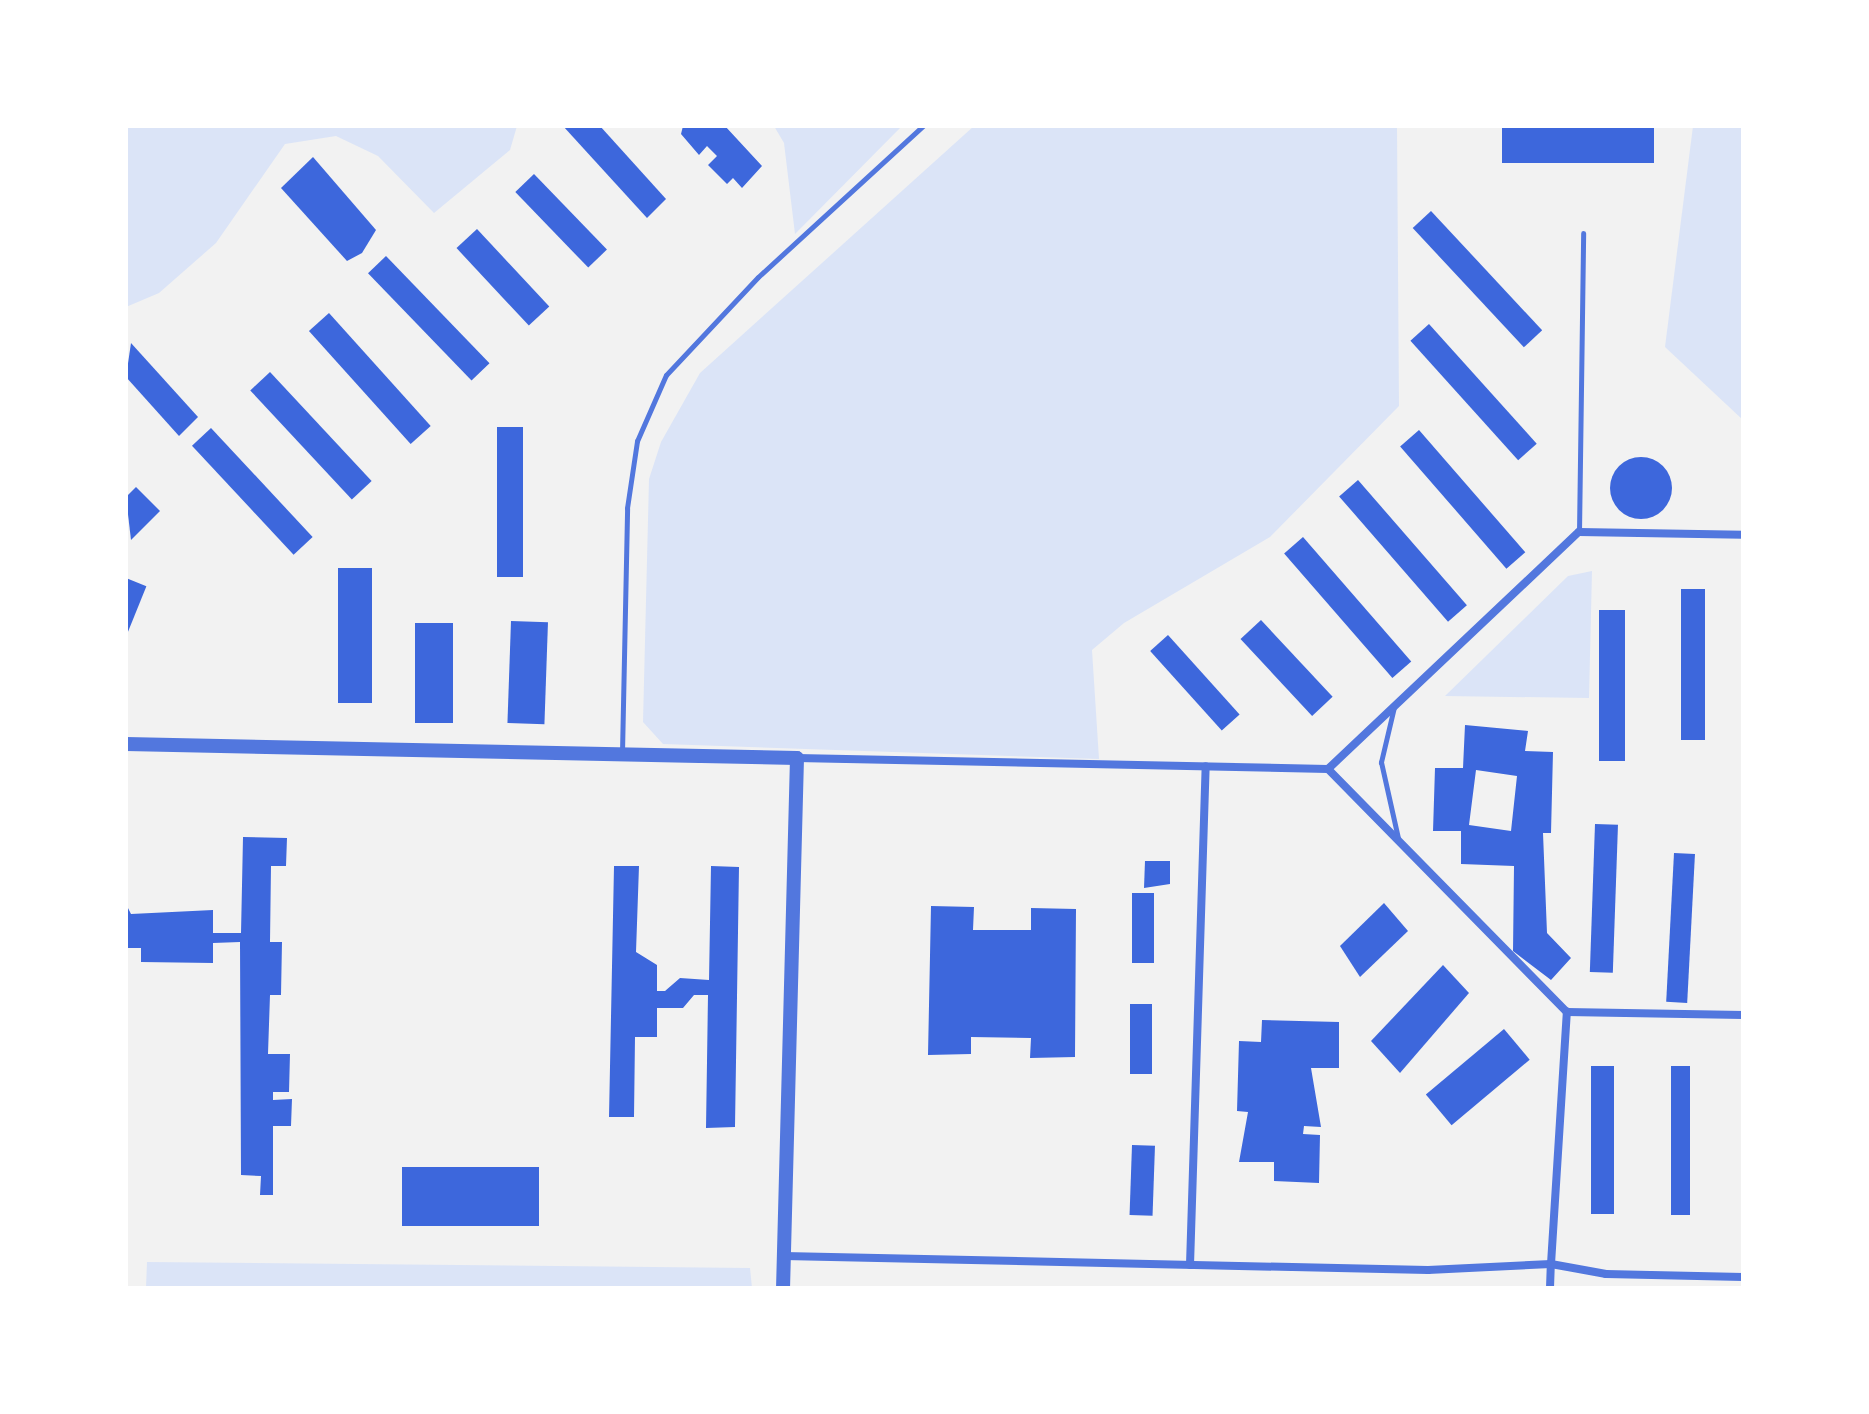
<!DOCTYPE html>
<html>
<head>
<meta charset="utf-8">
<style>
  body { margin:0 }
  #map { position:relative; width:1869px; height:1414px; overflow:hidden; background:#f2f2f2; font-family:Lato,sans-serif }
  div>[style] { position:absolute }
  .green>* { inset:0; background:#dbe4f7 }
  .building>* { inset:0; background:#3d67dc; transform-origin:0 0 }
  .round { border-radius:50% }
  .service>* { height:5px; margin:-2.5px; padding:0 2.5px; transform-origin:2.5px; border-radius:2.5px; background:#5277de }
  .minor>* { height:8px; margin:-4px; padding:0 4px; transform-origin:4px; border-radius:4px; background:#5277de }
  .tertiary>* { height:14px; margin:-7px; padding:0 7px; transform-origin:7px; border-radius:7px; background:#5277de }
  span { translate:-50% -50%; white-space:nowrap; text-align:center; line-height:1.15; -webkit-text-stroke:8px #fff; paint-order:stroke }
  .frame { position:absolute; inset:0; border:128px solid #fff; pointer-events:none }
</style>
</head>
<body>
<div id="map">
  <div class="green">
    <div style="clip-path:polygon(126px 126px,517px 126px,510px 150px,434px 213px,378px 156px,336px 136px,285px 144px,216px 243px,159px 293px,126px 307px)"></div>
    <div style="clip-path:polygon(774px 126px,902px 126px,795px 234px,784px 143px)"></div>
    <div style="clip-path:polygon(974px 126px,1397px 126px,1399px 406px,1270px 537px,1124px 623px,1092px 650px,1099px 759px,663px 744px,643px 722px,649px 479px,661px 442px,700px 373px)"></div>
    <div style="clip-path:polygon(1693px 126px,1743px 126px,1743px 420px,1665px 347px)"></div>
    <div style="clip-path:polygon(1592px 571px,1589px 698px,1445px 696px,1568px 576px)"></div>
    <div style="clip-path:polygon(147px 1262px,750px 1268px,752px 1288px,146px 1288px)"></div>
  </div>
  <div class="building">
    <div style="clip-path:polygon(563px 126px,600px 126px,666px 199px,647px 218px)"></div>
    <div style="clip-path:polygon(683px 126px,725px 126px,762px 166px,742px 188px,733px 178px,727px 184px,708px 165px,717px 156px,707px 146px,699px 155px,681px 134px)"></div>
    <div style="left:1502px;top:126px;width:152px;height:37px"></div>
    <div style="clip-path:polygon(313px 157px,376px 230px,362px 253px,347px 261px,281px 188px)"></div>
    <div style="left:534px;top:174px;width:105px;height:26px;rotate:46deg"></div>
    <div style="left:1431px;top:211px;width:163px;height:25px;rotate:47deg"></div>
    <div style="left:477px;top:229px;width:106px;height:28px;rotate:47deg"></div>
    <div style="left:386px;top:256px;width:149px;height:25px;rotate:46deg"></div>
    <div style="left:329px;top:313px;width:152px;height:27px;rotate:48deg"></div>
    <div style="left:1429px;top:324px;width:161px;height:25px;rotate:48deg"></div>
    <div style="clip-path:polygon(131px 343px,198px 417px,179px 436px,126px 377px)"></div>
    <div style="left:270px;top:372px;width:149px;height:27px;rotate:47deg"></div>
    <div style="left:497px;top:427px;width:26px;height:150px"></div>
    <div style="left:211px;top:428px;width:149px;height:26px;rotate:47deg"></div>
    <div style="left:1419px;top:430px;width:162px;height:25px;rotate:49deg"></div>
    <div class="round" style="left:1610px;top:457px;width:62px;height:62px"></div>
    <div style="left:1358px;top:480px;width:166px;height:25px;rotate:49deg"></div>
    <div style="clip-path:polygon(136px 487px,160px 511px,131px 540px,126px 497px)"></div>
    <div style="left:1303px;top:537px;width:165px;height:25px;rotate:49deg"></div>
    <div style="left:338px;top:568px;width:34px;height:135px"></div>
    <div style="left:126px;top:578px;width:22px;height:100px;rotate:22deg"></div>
    <div style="left:1681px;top:589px;width:24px;height:151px"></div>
    <div style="left:1599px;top:610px;width:26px;height:151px"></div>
    <div style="left:1261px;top:620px;width:105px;height:28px;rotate:47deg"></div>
    <div style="left:511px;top:621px;width:37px;height:102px;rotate:2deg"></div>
    <div style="left:415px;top:623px;width:38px;height:100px"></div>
    <div style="left:1168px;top:635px;width:107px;height:24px;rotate:48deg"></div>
    <div style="clip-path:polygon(evenodd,1465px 725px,1528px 731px,1525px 751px,1553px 752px,1551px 833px,1543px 833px,1547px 933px,1571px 958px,1551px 980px,1513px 951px,1514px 866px,1461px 864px,1461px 831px,1433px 831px,1435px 768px,1463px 768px,1465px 725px,1476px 770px,1517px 776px,1511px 831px,1469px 825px,1476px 770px)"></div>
    <div style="left:1595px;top:824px;width:23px;height:148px;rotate:2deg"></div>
    <div style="clip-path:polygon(243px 837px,287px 838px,286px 866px,271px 866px,270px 942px,282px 942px,281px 995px,270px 995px,268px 1054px,290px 1054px,289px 1092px,273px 1092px,273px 1100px,292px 1099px,291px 1126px,273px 1126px,273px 1195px,260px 1195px,261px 1176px,241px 1175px,240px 942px,213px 943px,213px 963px,141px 962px,141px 948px,126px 948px,126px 904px,131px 914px,213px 910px,213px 933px,241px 933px)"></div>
    <div style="left:1674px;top:853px;width:21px;height:149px;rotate:3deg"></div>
    <div style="clip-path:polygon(1145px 861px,1170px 861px,1170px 884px,1144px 888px)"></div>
    <div style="clip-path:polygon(614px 866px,639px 866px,636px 952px,657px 965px,657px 991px,665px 991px,680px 978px,709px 980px,711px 866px,739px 867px,735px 1127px,706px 1128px,708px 995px,694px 995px,683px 1008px,657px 1008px,657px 1037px,635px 1037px,634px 1117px,609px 1117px)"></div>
    <div style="left:1132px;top:893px;width:22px;height:70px"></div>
    <div style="clip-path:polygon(1384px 903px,1408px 931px,1360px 977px,1340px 946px)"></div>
    <div style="clip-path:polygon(931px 906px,974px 907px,973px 930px,1031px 930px,1031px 908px,1076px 909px,1075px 1057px,1030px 1058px,1031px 1038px,971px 1037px,971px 1054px,928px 1055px)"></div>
    <div style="clip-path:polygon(1443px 965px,1469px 993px,1400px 1073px,1371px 1041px)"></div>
    <div style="left:1130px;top:1004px;width:22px;height:70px"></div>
    <div style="clip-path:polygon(1262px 1020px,1339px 1022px,1339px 1068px,1311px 1068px,1321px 1127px,1304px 1126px,1303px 1134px,1320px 1135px,1319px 1183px,1274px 1181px,1274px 1162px,1239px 1162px,1248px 1112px,1237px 1111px,1239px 1041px,1261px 1042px)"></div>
    <div style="left:1504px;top:1029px;width:40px;height:102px;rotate:50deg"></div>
    <div style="left:1591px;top:1066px;width:23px;height:148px"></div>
    <div style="left:1671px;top:1066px;width:19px;height:149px"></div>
    <div style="left:1132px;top:1145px;width:23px;height:70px;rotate:2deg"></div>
    <div style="left:402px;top:1167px;width:137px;height:59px"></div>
  </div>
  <div class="service">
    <div style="left:1579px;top:532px;width:299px;rotate:-89.2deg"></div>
    <div style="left:1394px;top:707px;width:57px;rotate:103.3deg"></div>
    <div style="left:1381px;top:762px;width:78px;rotate:77.4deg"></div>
    <div style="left:622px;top:753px;width:245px;rotate:-88.8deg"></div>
    <div style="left:627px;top:508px;width:68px;rotate:-81.5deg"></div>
    <div style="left:637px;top:441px;width:72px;rotate:-66.3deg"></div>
    <div style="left:666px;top:375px;width:134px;rotate:-46.8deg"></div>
    <div style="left:758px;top:277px;width:224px;rotate:-42.5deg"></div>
  </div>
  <div class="minor">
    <div style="left:797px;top:758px;width:531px;rotate:1.19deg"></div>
    <div style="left:1328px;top:769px;width:345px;rotate:-43.4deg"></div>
    <div style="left:1579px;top:532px;width:164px;rotate:1deg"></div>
    <div style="left:1328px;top:769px;width:341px;rotate:45.5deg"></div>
    <div style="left:1567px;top:1012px;width:176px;rotate:1deg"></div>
    <div style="left:784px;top:1256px;width:644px;rotate:1.25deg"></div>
    <div style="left:1428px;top:1270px;width:123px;rotate:-2.8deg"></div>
    <div style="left:1551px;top:1264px;width:253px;rotate:-86.4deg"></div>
    <div style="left:1190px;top:1265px;width:499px;rotate:-88.2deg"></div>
    <div style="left:1550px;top:1288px;width:24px;rotate:-88deg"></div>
    <div style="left:1551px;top:1264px;width:56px;rotate:10.3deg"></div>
    <div style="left:1606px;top:1274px;width:137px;rotate:1.3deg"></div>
  </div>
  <div class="tertiary">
    <div style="left:126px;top:744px;width:671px;rotate:1.2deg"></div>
    <div style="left:797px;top:758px;width:530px;rotate:91.51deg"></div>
  </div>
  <div class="frame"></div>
</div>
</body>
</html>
